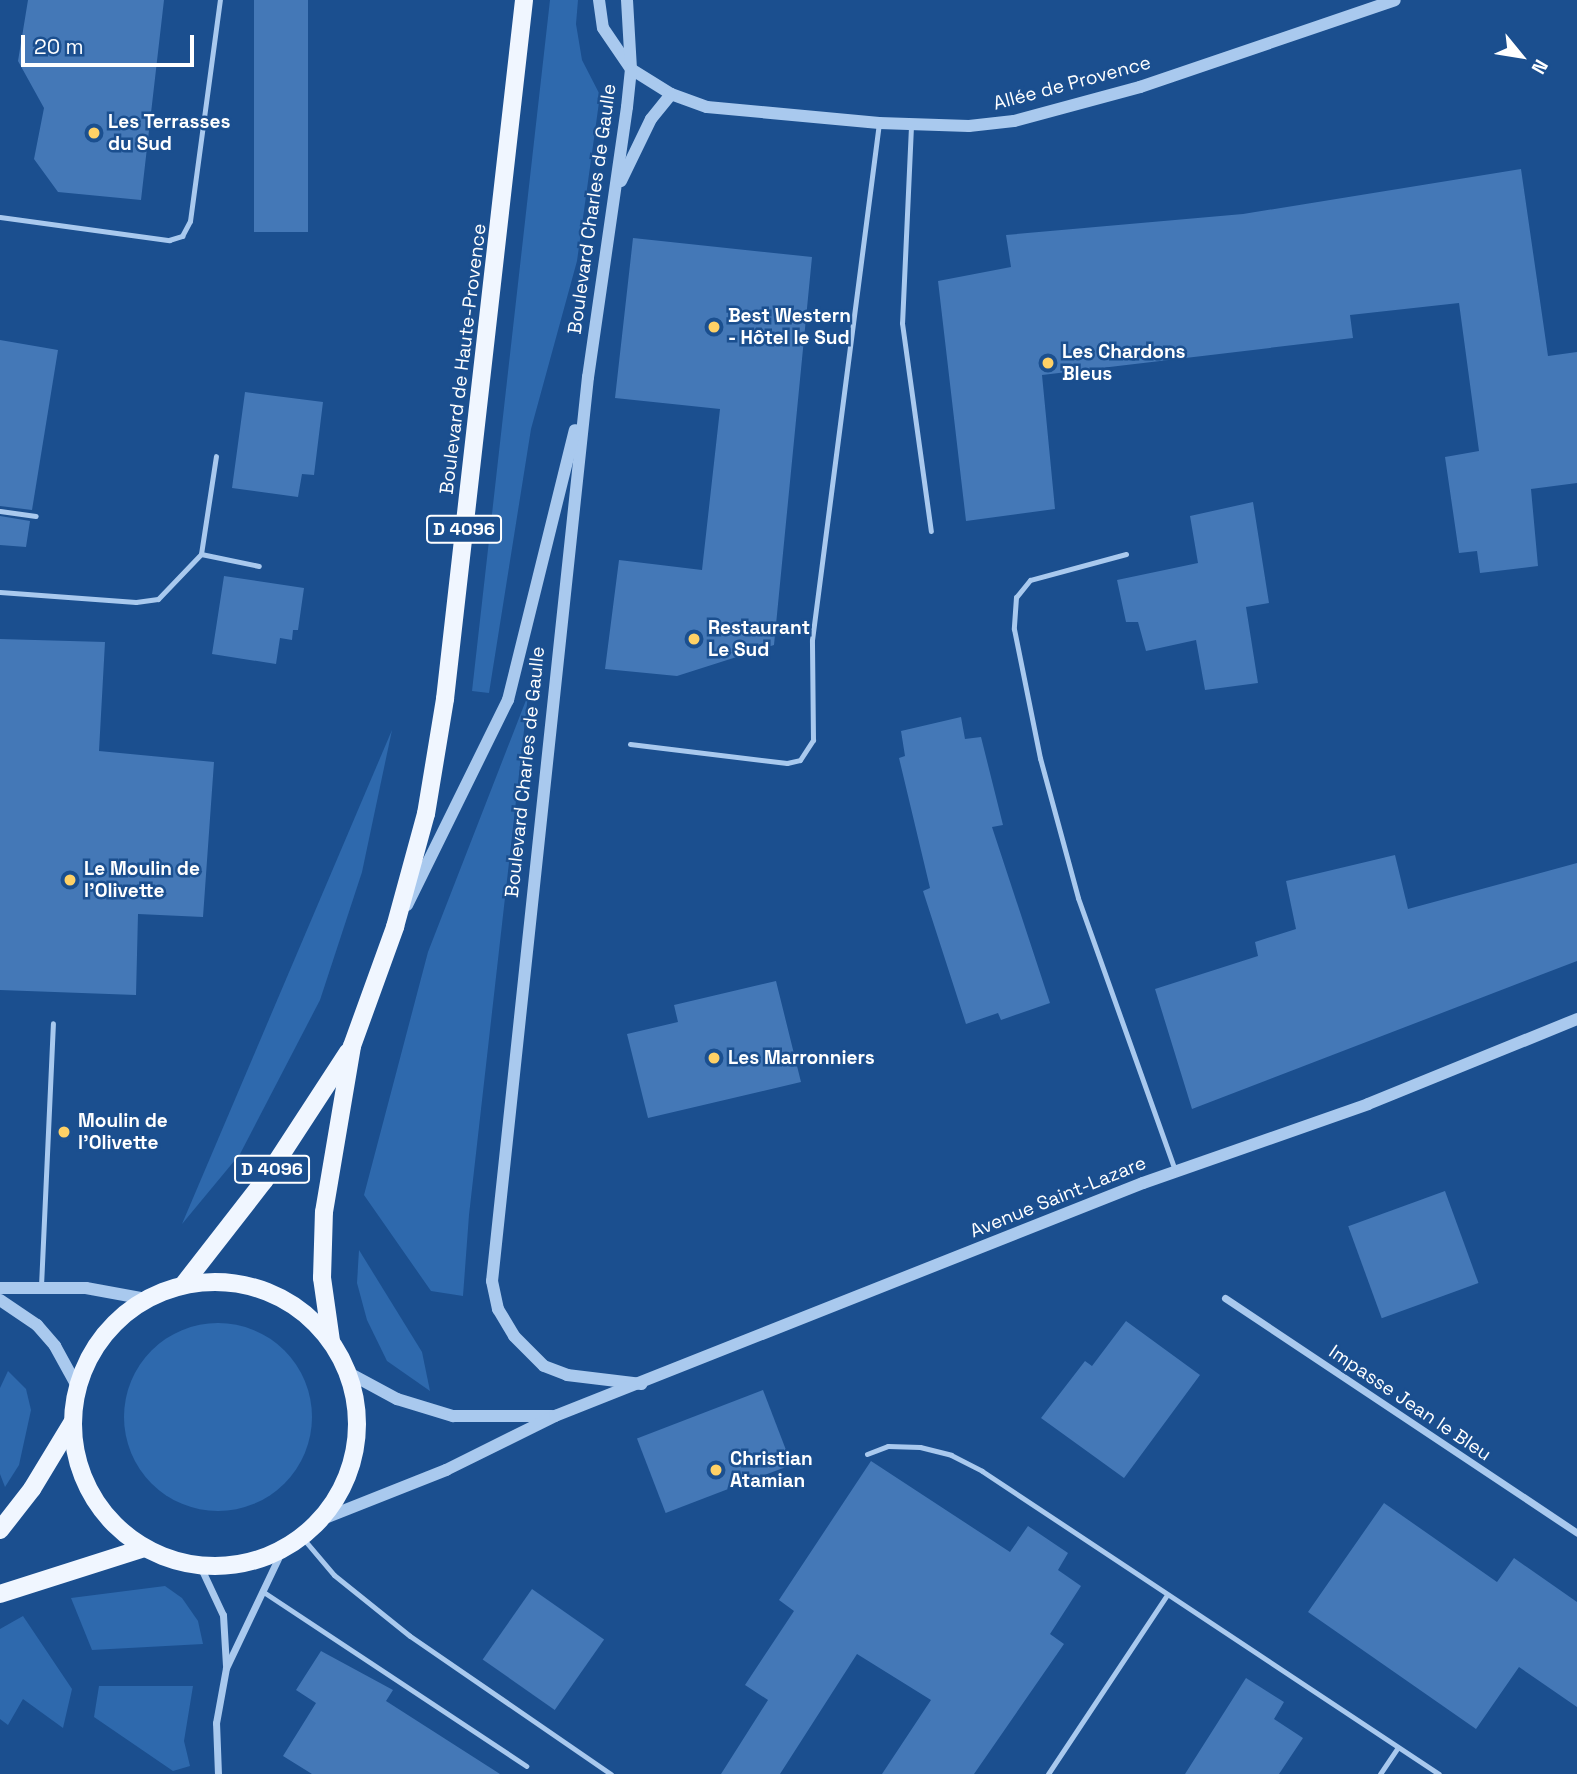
<!DOCTYPE html>
<html>
<head>
<meta charset="utf-8">
<style>
  body { margin:0 }
  #map { position:relative; width:1577px; height:1774px; overflow:hidden; background:#1b4f8f; font-family:"Space Grotesk",sans-serif }
  div>[style] { position:absolute }
  .green>* { inset:0; background:#2e69ad }
  .round { border-radius:50% }
  .building>* { inset:0; background:#4478b7; transform-origin:0 0 }
  .service>* { height:5px; margin:-2.5px; padding:0 2.5px; transform-origin:2.5px; border-radius:2.5px; background:#a9c9ee }
  .minor>* { height:7px; margin:-3.5px; padding:0 3.5px; transform-origin:3.5px; border-radius:3.5px; background:#a9c9ee }
  .tertiary>* { height:12px; margin:-6px; padding:0 6px; transform-origin:6px; border-radius:6px; background:#a9c9ee }
  .primary>* { height:18px; margin:-9px; padding:0 9px; transform-origin:9px; border-radius:9px; background:#f0f6ff }
  .primary>.ring { margin:-9px; padding:0; box-sizing:content-box; background:none; border:18px solid #f0f6ff; border-radius:50% }
  .dots>* { width:19px; height:19px; translate:-50% -50%; box-sizing:border-box; border:4px solid #1b4f8f; border-radius:50% }
  span { translate:-50% -50%; white-space:nowrap; text-align:center; line-height:1.15; -webkit-text-stroke:5px #1b4f8f; paint-order:stroke }
  .shield-label span { padding:2px 5px; background:#1b4f8f; border:2px solid; border-radius:5px; -webkit-text-stroke-width:0 }
  .shield-label { font-size:18px; color:#fff; font-weight:700 }
  .street-label { font-size:19px; color:#fff }
  .poi-label { font-size:19px; color:#fff; font-weight:700 }
  .left { translate:0 -50%; text-align:left }
  .north { position:absolute; left:1486px; top:21px; width:70px; height:70px; -webkit-text-stroke:5px #1b4f8f; paint-order:stroke; rotate:120deg; font-size:19px; font-weight:700; line-height:28px; text-align:center; color:#fff }
  .north::after { content:''; display:block; margin:auto; width:24px; height:32px; background:#fff; clip-path:polygon(50% 0,100% 100%,50% 72%,0 100%) }
  .scale { position:absolute; left:21px; top:35px; width:173px; height:32px; box-sizing:border-box; border:4px solid #fff; border-top:0; padding-left:9px; font-size:21px; line-height:24px; white-space:nowrap; color:#fff; -webkit-text-stroke:5px #1b4f8f; paint-order:stroke }
</style>
</head>
<body>
<div id="map">
  <div class="green">
    <div style="clip-path:polygon(550px 0,578px 0,576px 24px,582px 60px,600px 95px,577px 261px,531px 429px,489px 693px,472px 691px)"></div>
    <div style="clip-path:polygon(528px 695px,469px 1215px,463px 1296px,431px 1291px,364px 1195px,428px 952px)"></div>
    <div style="clip-path:polygon(392px 730px,362px 872px,320px 1000px,240px 1154px,182px 1224px)"></div>
    <div style="clip-path:polygon(359px 1250px,422px 1352px,430px 1391px,387px 1361px,367px 1320px,357px 1283px)"></div>
    <div class="round" style="left:124px;top:1323px;width:188px;height:188px"></div>
    <div style="clip-path:polygon(8px 1371px,26px 1389px,31px 1410px,19px 1465px,5px 1487px,0 1474px,0 1388px)"></div>
    <div style="clip-path:polygon(165px 1586px,182px 1598px,198px 1621px,203px 1644px,92px 1650px,71px 1598px)"></div>
    <div style="clip-path:polygon(23px 1616px,72px 1689px,63px 1728px,23px 1699px,8px 1725px,0 1719px,0 1629px)"></div>
    <div style="clip-path:polygon(99px 1686px,193px 1686px,184px 1741px,190px 1766px,173px 1771px,94px 1717px)"></div>
  </div>
  <div class="building">
    <div style="clip-path:polygon(28px 0,164px 0,141px 200px,58px 192px,34px 159px,44px 108px,18px 61px)"></div>
    <div style="left:254px;top:0;width:54px;height:232px"></div>
    <div style="clip-path:polygon(1521px 169px,1548px 356px,1577px 352px,1577px 483px,1531px 489px,1538px 566px,1480px 573px,1477px 551px,1459px 553px,1445px 457px,1479px 451px,1459px 303px,1350px 315px,1353px 338px,1042px 375px,1055px 509px,966px 521px,938px 281px,1011px 267px,1006px 235px,1243px 214px)"></div>
    <div style="clip-path:polygon(633px 238px,812px 257px,774px 645px,677px 676px,605px 669px,619px 560px,702px 570px,720px 409px,615px 398px)"></div>
    <div style="clip-path:polygon(0 340px,58px 350px,32px 510px,0 506px)"></div>
    <div style="clip-path:polygon(245px 392px,323px 402px,314px 475px,302px 474px,298px 497px,232px 488px)"></div>
    <div style="clip-path:polygon(1253px 502px,1269px 603px,1246px 607px,1258px 683px,1205px 690px,1196px 640px,1146px 651px,1138px 622px,1126px 622px,1117px 580px,1198px 563px,1190px 516px)"></div>
    <div style="clip-path:polygon(0 516px,30px 521px,26px 547px,0 545px)"></div>
    <div style="clip-path:polygon(224px 576px,304px 588px,298px 630px,293px 630px,292px 640px,280px 638px,276px 664px,212px 654px)"></div>
    <div style="clip-path:polygon(0 639px,105px 642px,99px 751px,214px 762px,203px 917px,138px 914px,136px 995px,0 990px)"></div>
    <div style="clip-path:polygon(961px 717px,965px 739px,981px 737px,1003px 825px,992px 827px,1050px 1003px,1001px 1020px,998px 1013px,966px 1024px,923px 891px,930px 888px,899px 758px,905px 756px,901px 731px)"></div>
    <div style="clip-path:polygon(1395px 855px,1408px 909px,1577px 863px,1577px 961px,1192px 1109px,1155px 989px,1258px 956px,1255px 942px,1296px 929px,1286px 881px)"></div>
    <div style="clip-path:polygon(776px 981px,801px 1082px,648px 1118px,627px 1034px,678px 1022px,674px 1005px)"></div>
    <div style="left:1445px;top:1191px;width:98px;height:103px;rotate:70deg"></div>
    <div style="clip-path:polygon(1126px 1321px,1200px 1375px,1124px 1478px,1041px 1418px,1085px 1361px,1092px 1366px)"></div>
    <div style="left:763px;top:1390px;width:80px;height:135px;rotate:69deg"></div>
    <div style="clip-path:polygon(871px 1461px,1010px 1552px,1028px 1526px,1068px 1553px,1058px 1570px,1081px 1586px,1050px 1634px,1064px 1644px,974px 1774px,882px 1774px,931px 1700px,857px 1654px,780px 1774px,721px 1774px,768px 1700px,745px 1685px,794px 1611px,779px 1600px)"></div>
    <div style="clip-path:polygon(1384px 1503px,1497px 1582px,1514px 1558px,1577px 1602px,1577px 1707px,1519px 1667px,1476px 1729px,1308px 1612px)"></div>
    <div style="left:532px;top:1589px;width:88px;height:86px;rotate:35deg"></div>
    <div style="clip-path:polygon(321px 1651px,393px 1690px,386px 1701px,500px 1774px,312px 1774px,283px 1756px,316px 1703px,296px 1690px)"></div>
    <div style="clip-path:polygon(1246px 1678px,1284px 1702px,1274px 1719px,1303px 1738px,1279px 1774px,1185px 1774px)"></div>
  </div>
  <div class="service">
    <div style="left:911px;top:126px;width:197px;rotate:92.6deg"></div>
    <div style="left:902px;top:323px;width:210px;rotate:82.1deg"></div>
    <div style="left:0;top:217px;width:171px;rotate:7.8deg"></div>
    <div style="left:169px;top:240px;width:14px;rotate:-17deg"></div>
    <div style="left:182px;top:236px;width:17px;rotate:-62deg"></div>
    <div style="left:190px;top:221px;width:223px;rotate:-82.3deg"></div>
    <div style="left:0;top:511px;width:36px;rotate:8deg"></div>
    <div style="left:201px;top:554px;width:59px;rotate:11.7deg"></div>
    <div style="left:1126px;top:554px;width:99px;rotate:164.8deg"></div>
    <div style="left:1030px;top:580px;width:22px;rotate:129deg"></div>
    <div style="left:1016px;top:597px;width:32px;rotate:94deg"></div>
    <div style="left:1014px;top:629px;width:132px;rotate:78.6deg"></div>
    <div style="left:1040px;top:758px;width:145px;rotate:74.8deg"></div>
    <div style="left:1078px;top:898px;width:290px;rotate:70.4deg"></div>
    <div style="left:0;top:592px;width:136px;rotate:4.2deg"></div>
    <div style="left:136px;top:602px;width:22px;rotate:-8deg"></div>
    <div style="left:158px;top:599px;width:62px;rotate:-46.3deg"></div>
    <div style="left:201px;top:554px;width:99px;rotate:-81.3deg"></div>
    <div style="left:630px;top:744px;width:158px;rotate:6.9deg"></div>
    <div style="left:787px;top:763px;width:13px;rotate:-13deg"></div>
    <div style="left:800px;top:760px;width:24px;rotate:-57deg"></div>
    <div style="left:813px;top:740px;width:100px;rotate:-90.6deg"></div>
    <div style="left:812px;top:640px;width:521px;rotate:-82.62deg"></div>
    <div style="left:41px;top:1286px;width:263px;rotate:-87.4deg"></div>
    <div style="left:867px;top:1454px;width:22px;rotate:-21deg"></div>
    <div style="left:888px;top:1446px;width:32px;rotate:2deg"></div>
    <div style="left:920px;top:1447px;width:32px;rotate:14deg"></div>
    <div style="left:951px;top:1455px;width:35px;rotate:27deg"></div>
    <div style="left:982px;top:1471px;width:548px;rotate:33.55deg"></div>
    <div style="left:301px;top:1536px;width:51px;rotate:49.8deg"></div>
    <div style="left:334px;top:1575px;width:97px;rotate:38.8deg"></div>
    <div style="left:410px;top:1636px;width:244px;rotate:34.5deg"></div>
    <div style="left:262px;top:1591px;width:317px;rotate:33.5deg"></div>
    <div style="left:1048px;top:1774px;width:215px;rotate:-56.4deg"></div>
    <div style="left:1380px;top:1774px;width:32px;rotate:-56deg"></div>
  </div>
  <div class="minor">
    <div style="left:1225px;top:1298px;width:423px;rotate:33.7deg"></div>
    <div style="left:200px;top:1566px;width:54px;rotate:64.9deg"></div>
    <div style="left:223px;top:1615px;width:50px;rotate:86.6deg"></div>
    <div style="left:218px;top:1774px;width:51px;rotate:-92.2deg"></div>
    <div style="left:216px;top:1723px;width:56px;rotate:-79.7deg"></div>
    <div style="left:226px;top:1668px;width:131px;rotate:-64.6deg"></div>
  </div>
  <div class="tertiary">
    <div style="left:599px;top:0;width:28px;rotate:82deg"></div>
    <div style="left:603px;top:28px;width:50px;rotate:55.7deg"></div>
    <div style="left:631px;top:69px;width:47px;rotate:32deg"></div>
    <div style="left:671px;top:94px;width:38px;rotate:20deg"></div>
    <div style="left:707px;top:107px;width:173px;rotate:5.3deg"></div>
    <div style="left:879px;top:123px;width:90px;rotate:1.9deg"></div>
    <div style="left:969px;top:126px;width:45px;rotate:-6.3deg"></div>
    <div style="left:1014px;top:121px;width:131px;rotate:-15.1deg"></div>
    <div style="left:1140px;top:87px;width:269px;rotate:-18.8deg"></div>
    <div style="left:627px;top:0;width:69px;rotate:86.7deg"></div>
    <div style="left:631px;top:69px;width:38px;rotate:96deg"></div>
    <div style="left:627px;top:107px;width:273px;rotate:98.2deg"></div>
    <div style="left:588px;top:377px;width:909px;rotate:96.06deg"></div>
    <div style="left:492px;top:1281px;width:29px;rotate:78deg"></div>
    <div style="left:498px;top:1309px;width:31px;rotate:59deg"></div>
    <div style="left:514px;top:1336px;width:42px;rotate:45deg"></div>
    <div style="left:544px;top:1366px;width:25px;rotate:21deg"></div>
    <div style="left:567px;top:1375px;width:75px;rotate:6.9deg"></div>
    <div style="left:621px;top:181px;width:69px;rotate:-64.2deg"></div>
    <div style="left:651px;top:119px;width:32px;rotate:-51deg"></div>
    <div style="left:407px;top:905px;width:229px;rotate:-63.8deg"></div>
    <div style="left:508px;top:700px;width:278px;rotate:-76.1deg"></div>
    <div style="left:0;top:1288px;width:86px"></div>
    <div style="left:86px;top:1288px;width:61px;rotate:10.4deg"></div>
    <div style="left:0;top:1300px;width:45px;rotate:34deg"></div>
    <div style="left:37px;top:1325px;width:28px;rotate:49deg"></div>
    <div style="left:55px;top:1346px;width:46px;rotate:61.2deg"></div>
    <div style="left:347px;top:1372px;width:57px;rotate:28.4deg"></div>
    <div style="left:397px;top:1399px;width:59px;rotate:16.9deg"></div>
    <div style="left:453px;top:1416px;width:99px"></div>
    <div style="left:320px;top:1520px;width:136px;rotate:-21.6deg"></div>
    <div style="left:446px;top:1470px;width:122px;rotate:-26.4deg"></div>
    <div style="left:555px;top:1416px;width:632px;rotate:-21.62deg"></div>
    <div style="left:1143px;top:1183px;width:238px;rotate:-19.3deg"></div>
    <div style="left:1368px;top:1104px;width:226px;rotate:-22.1deg"></div>
  </div>
  <div class="primary">
    <div class="ring" style="left:73px;top:1282px;width:266px;height:266px"></div>
    <div style="left:183px;top:1285px;width:132px;rotate:-52.1deg"></div>
    <div style="left:264px;top:1181px;width:154px;rotate:-56.9deg"></div>
    <div style="left:331px;top:1341px;width:64px;rotate:-98.1deg"></div>
    <div style="left:322px;top:1278px;width:66px;rotate:-88.3deg"></div>
    <div style="left:324px;top:1212px;width:168px;rotate:-80.4deg"></div>
    <div style="left:352px;top:1046px;width:127px;rotate:-70.1deg"></div>
    <div style="left:395px;top:927px;width:117px;rotate:-74.7deg"></div>
    <div style="left:426px;top:814px;width:117px;rotate:-80.6deg"></div>
    <div style="left:445px;top:699px;width:703px;rotate:-83.55deg"></div>
    <div style="left:0;top:1530px;width:52px;rotate:-52deg"></div>
    <div style="left:32px;top:1489px;width:77px;rotate:-58.8deg"></div>
    <div style="left:0;top:1594px;width:151px;rotate:-17.7deg"></div>
  </div>
  <div class="dots">
    <div style="left:94px;top:133px;background:#ffd166"></div>
    <div style="left:714px;top:327px;background:#ffd166"></div>
    <div style="left:1048px;top:363px;background:#ffd166"></div>
    <div style="left:694px;top:639px;background:#ffd166"></div>
    <div style="left:70px;top:880px;background:#ffd166"></div>
    <div style="left:714px;top:1058px;background:#ffd166"></div>
    <div style="left:64px;top:1132px;background:#ffd166"></div>
    <div style="left:716px;top:1470px;background:#ffd166"></div>
  </div>
  <div class="shield-label">
    <span style="left:464px;top:529px">D 4096</span>
    <span style="left:272px;top:1169px">D 4096</span>
  </div>
  <div class="street-label">
    <span style="left:1072px;top:83px;rotate:-15deg">Allée de Provence</span>
    <span style="left:592px;top:209px;rotate:-82deg">Boulevard Charles de Gaulle</span>
    <span style="left:463px;top:359px;rotate:-83deg">Boulevard de Haute-Provence</span>
    <span style="left:525px;top:772px;rotate:-84deg">Boulevard Charles de Gaulle</span>
    <span style="left:1058px;top:1197px;rotate:-22deg">Avenue Saint-Lazare</span>
    <span style="left:1410px;top:1403px;rotate:34deg">Impasse Jean le Bleu</span>
  </div>
  <div class="poi-label">
    <span class="left" style="left:108px;top:133px">Les Terrasses<br>du Sud</span>
    <span class="left" style="left:728px;top:327px">Best Western<br>- Hôtel le Sud</span>
    <span class="left" style="left:1062px;top:363px">Les Chardons<br>Bleus</span>
    <span class="left" style="left:708px;top:639px">Restaurant<br>Le Sud</span>
    <span class="left" style="left:84px;top:880px">Le Moulin de<br>l'Olivette</span>
    <span class="left" style="left:728px;top:1058px">Les Marronniers</span>
    <span class="left" style="left:78px;top:1132px">Moulin de<br>l'Olivette</span>
    <span class="left" style="left:730px;top:1470px">Christian<br>Atamian</span>
  </div>
  <div class="north">N</div>
  <div class="scale">20 m</div>
</div>
</body>
</html>
